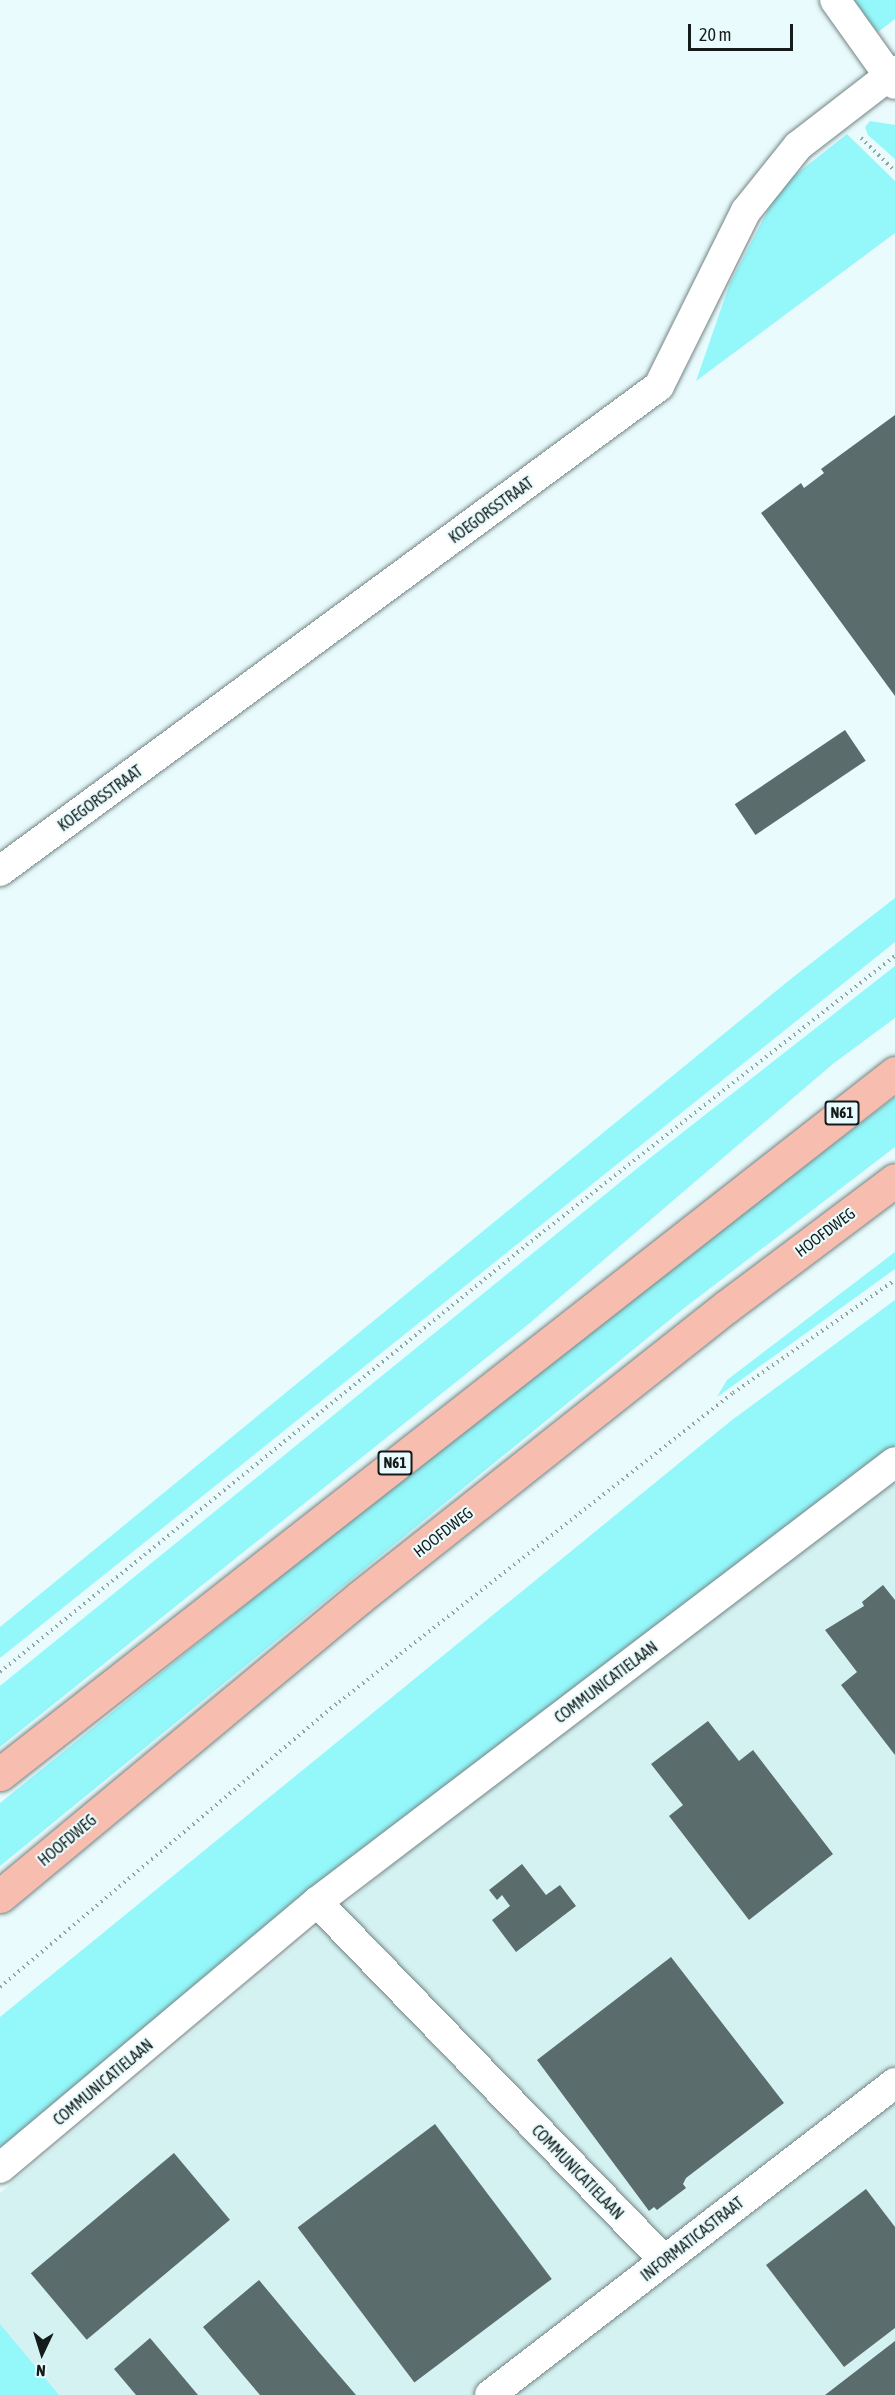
<!DOCTYPE html>
<html>
<head>
<meta charset="utf-8">
<style>
  body { margin:0 }
  #map { position:relative; width:895px; height:2395px; overflow:hidden; background:#e9fbfc; font-family:"Asap Condensed",sans-serif }
  div>[style] { position:absolute }
  .built>* { inset:0; background:#d5f2f2 }
  .green>* { inset:0; background:#94f7fa }
  .building>* { inset:0; background:#5b6c6c; transform-origin:0 0 }
  .path>* { height:4px; margin-top:-2px; transform-origin:0; background:repeating-linear-gradient(90deg,#93a1a1 0 1.5px,transparent 0 6px) }
  .roads { filter:drop-shadow(0 0 2px #738485) drop-shadow(0 0 2px #738485) }
  .minor>* { height:30px; margin:-15px; padding:0 15px; transform-origin:15px; border-radius:15px; background:#fff }
  .primary>* { height:33px; margin:-16.5px; padding:0 16.5px; transform-origin:16.5px; border-radius:16.5px; background:#f7bdaf }
  span { translate:-50% -50%; white-space:nowrap; text-align:center; line-height:1.15; -webkit-text-stroke:4.5px #e9fbfc; paint-order:stroke }
  .shield-label span { padding:2px 4px; background:#e9fbfc; border:2px solid; border-radius:4px; -webkit-text-stroke-width:0 }
  .shield-label { font-size:15px; color:#141b1b; font-weight:700 }
  .street-label { font-size:16px; color:#141b1b }
  .north { position:absolute; left:12px; top:2323px; width:60px; height:60px; -webkit-text-stroke:4px #e9fbfc; paint-order:stroke; rotate:184deg; font-size:16px; font-weight:700; line-height:24px; text-align:center; color:#141b1b }
  .north::after { content:''; display:block; margin:auto; width:21px; height:27px; background:#141b1b; clip-path:polygon(50% 0,100% 100%,50% 72%,0 100%) }
  .scale { position:absolute; left:688px; top:24px; width:105px; height:27px; box-sizing:border-box; border:3px solid #141b1b; border-top:0; padding-left:8px; font-size:18px; line-height:21px; white-space:nowrap; color:#141b1b; -webkit-text-stroke:4px #e9fbfc; paint-order:stroke }
</style>
</head>
<body>
<div id="map">
  <div class="built">
    <div style="clip-path:polygon(895px 1444px,895px 2395px,0 2395px,0 2193px)"></div>
  </div>
  <div class="green">
    <div style="clip-path:polygon(848px 0,895px 0,895px 19px,878px 32px)"></div>
    <div style="clip-path:polygon(870px 121px,895px 125px,895px 159px,868px 135px,865px 127px)"></div>
    <div style="clip-path:polygon(847px 134px,895px 181px,895px 233px,696px 381px,730px 283px,780px 187px)"></div>
    <div style="clip-path:polygon(895px 898px,895px 942px,0 1658px,0 1627px,792px 978px)"></div>
    <div style="clip-path:polygon(895px 966px,895px 1018px,834px 1063px,531px 1322px,0 1747px,0 1686px,650px 1158px)"></div>
    <div style="clip-path:polygon(895px 1097px,895px 1147px,683px 1309px,0 1866px,0 1803px,493px 1405px)"></div>
    <div style="clip-path:polygon(895px 1252px,895px 1269px,717px 1397px,727px 1380px)"></div>
    <div style="clip-path:polygon(895px 1300px,895px 1454px,0 2153px,0 2017px,732px 1420px)"></div>
    <div style="clip-path:polygon(0 2324px,59px 2395px,0 2395px)"></div>
  </div>
  <div class="building">
    <div style="clip-path:polygon(895px 415px,895px 696px,761px 513px,801px 483px,804px 488px,824px 473px,821px 469px)"></div>
    <div style="left:845px;top:730px;width:37px;height:133px;rotate:56deg"></div>
    <div style="clip-path:polygon(883px 1585px,895px 1600px,895px 1755px,841px 1685px,857px 1672px,825px 1630px,864px 1606px,862px 1602px)"></div>
    <div style="clip-path:polygon(708px 1721px,739px 1761px,753px 1750px,833px 1854px,749px 1920px,669px 1816px,683px 1805px,651px 1764px)"></div>
    <div style="clip-path:polygon(522px 1864px,546px 1895px,560px 1885px,576px 1906px,516px 1952px,492px 1920px,510px 1906px,502px 1895px,497px 1900px,489px 1890px)"></div>
    <div style="clip-path:polygon(671px 1957px,784px 2103px,686px 2178px,683px 2184px,686px 2188px,657px 2210px,654px 2207px,649px 2211px,537px 2060px)"></div>
    <div style="left:435px;top:2124px;width:194px;height:172px;rotate:53deg"></div>
    <div style="left:174px;top:2153px;width:87px;height:187px;rotate:50deg"></div>
    <div style="clip-path:polygon(866px 2189px,895px 2227px,895px 2328px,844px 2367px,766px 2265px)"></div>
    <div style="clip-path:polygon(259px 2280px,318px 2351px,356px 2395px,260px 2395px,243px 2375px,203px 2327px)"></div>
    <div style="clip-path:polygon(150px 2338px,161px 2351px,198px 2395px,136px 2395px,114px 2369px)"></div>
    <div style="clip-path:polygon(895px 2341px,895px 2395px,825px 2395px)"></div>
  </div>
  <div class="path">
    <div style="left:861px;top:138px;width:47px;rotate:44.1deg"></div>
    <div style="left:0;top:1672px;width:694px;rotate:-39.03deg"></div>
    <div style="left:539px;top:1235px;width:452px;rotate:-38.1deg"></div>
    <div style="left:0;top:1987px;width:443px;rotate:-40.1deg"></div>
    <div style="left:339px;top:1702px;width:501px;rotate:-38.11deg"></div>
    <div style="left:733px;top:1393px;width:198px;rotate:-34.9deg"></div>
  </div>
  <div class="roads">
    <div class="minor">
      <div style="left:835px;top:0;width:103px;rotate:54.5deg"></div>
      <div style="left:0;top:871px;width:818px;rotate:-36.35deg"></div>
      <div style="left:659px;top:386px;width:195px;rotate:-63.6deg"></div>
      <div style="left:746px;top:211px;width:83px;rotate:-51.3deg"></div>
      <div style="left:798px;top:146px;width:123px;rotate:-37.7deg"></div>
      <div style="left:317px;top:1902px;width:499px;rotate:45.9deg"></div>
      <div style="left:0;top:2168px;width:414px;rotate:-40deg"></div>
      <div style="left:317px;top:1902px;width:726px;rotate:-37.28deg"></div>
      <div style="left:490px;top:2395px;width:511px;rotate:-37.61deg"></div>
    </div>
    <div class="primary">
      <div style="left:0;top:1774px;width:1137px;rotate:-38.07deg"></div>
      <div style="left:0;top:1896px;width:468px;rotate:-39.7deg"></div>
      <div style="left:360px;top:1597px;width:467px;rotate:-38.4deg"></div>
      <div style="left:726px;top:1307px;width:211px;rotate:-36.9deg"></div>
    </div>
  </div>
  <div class="shield-label">
    <span style="left:842px;top:1113px">N61</span>
    <span style="left:395px;top:1463px">N61</span>
  </div>
  <div class="street-label">
    <span style="left:491px;top:510px;rotate:-36deg">KOEGORSSTRAAT</span>
    <span style="left:100px;top:798px;rotate:-36deg">KOEGORSSTRAAT</span>
    <span style="left:825px;top:1232px;rotate:-37deg">HOOFDWEG</span>
    <span style="left:443px;top:1532px;rotate:-38deg">HOOFDWEG</span>
    <span style="left:606px;top:1682px;rotate:-37deg">COMMUNICATIELAAN</span>
    <span style="left:67px;top:1840px;rotate:-40deg">HOOFDWEG</span>
    <span style="left:103px;top:2082px;rotate:-40deg">COMMUNICATIELAAN</span>
    <span style="left:578px;top:2172px;rotate:46deg">COMMUNICATIELAAN</span>
    <span style="left:692px;top:2239px;rotate:-38deg">INFORMATICASTRAAT</span>
  </div>
  <div class="north">N</div>
  <div class="scale">20 m</div>
</div>
</body>
</html>
